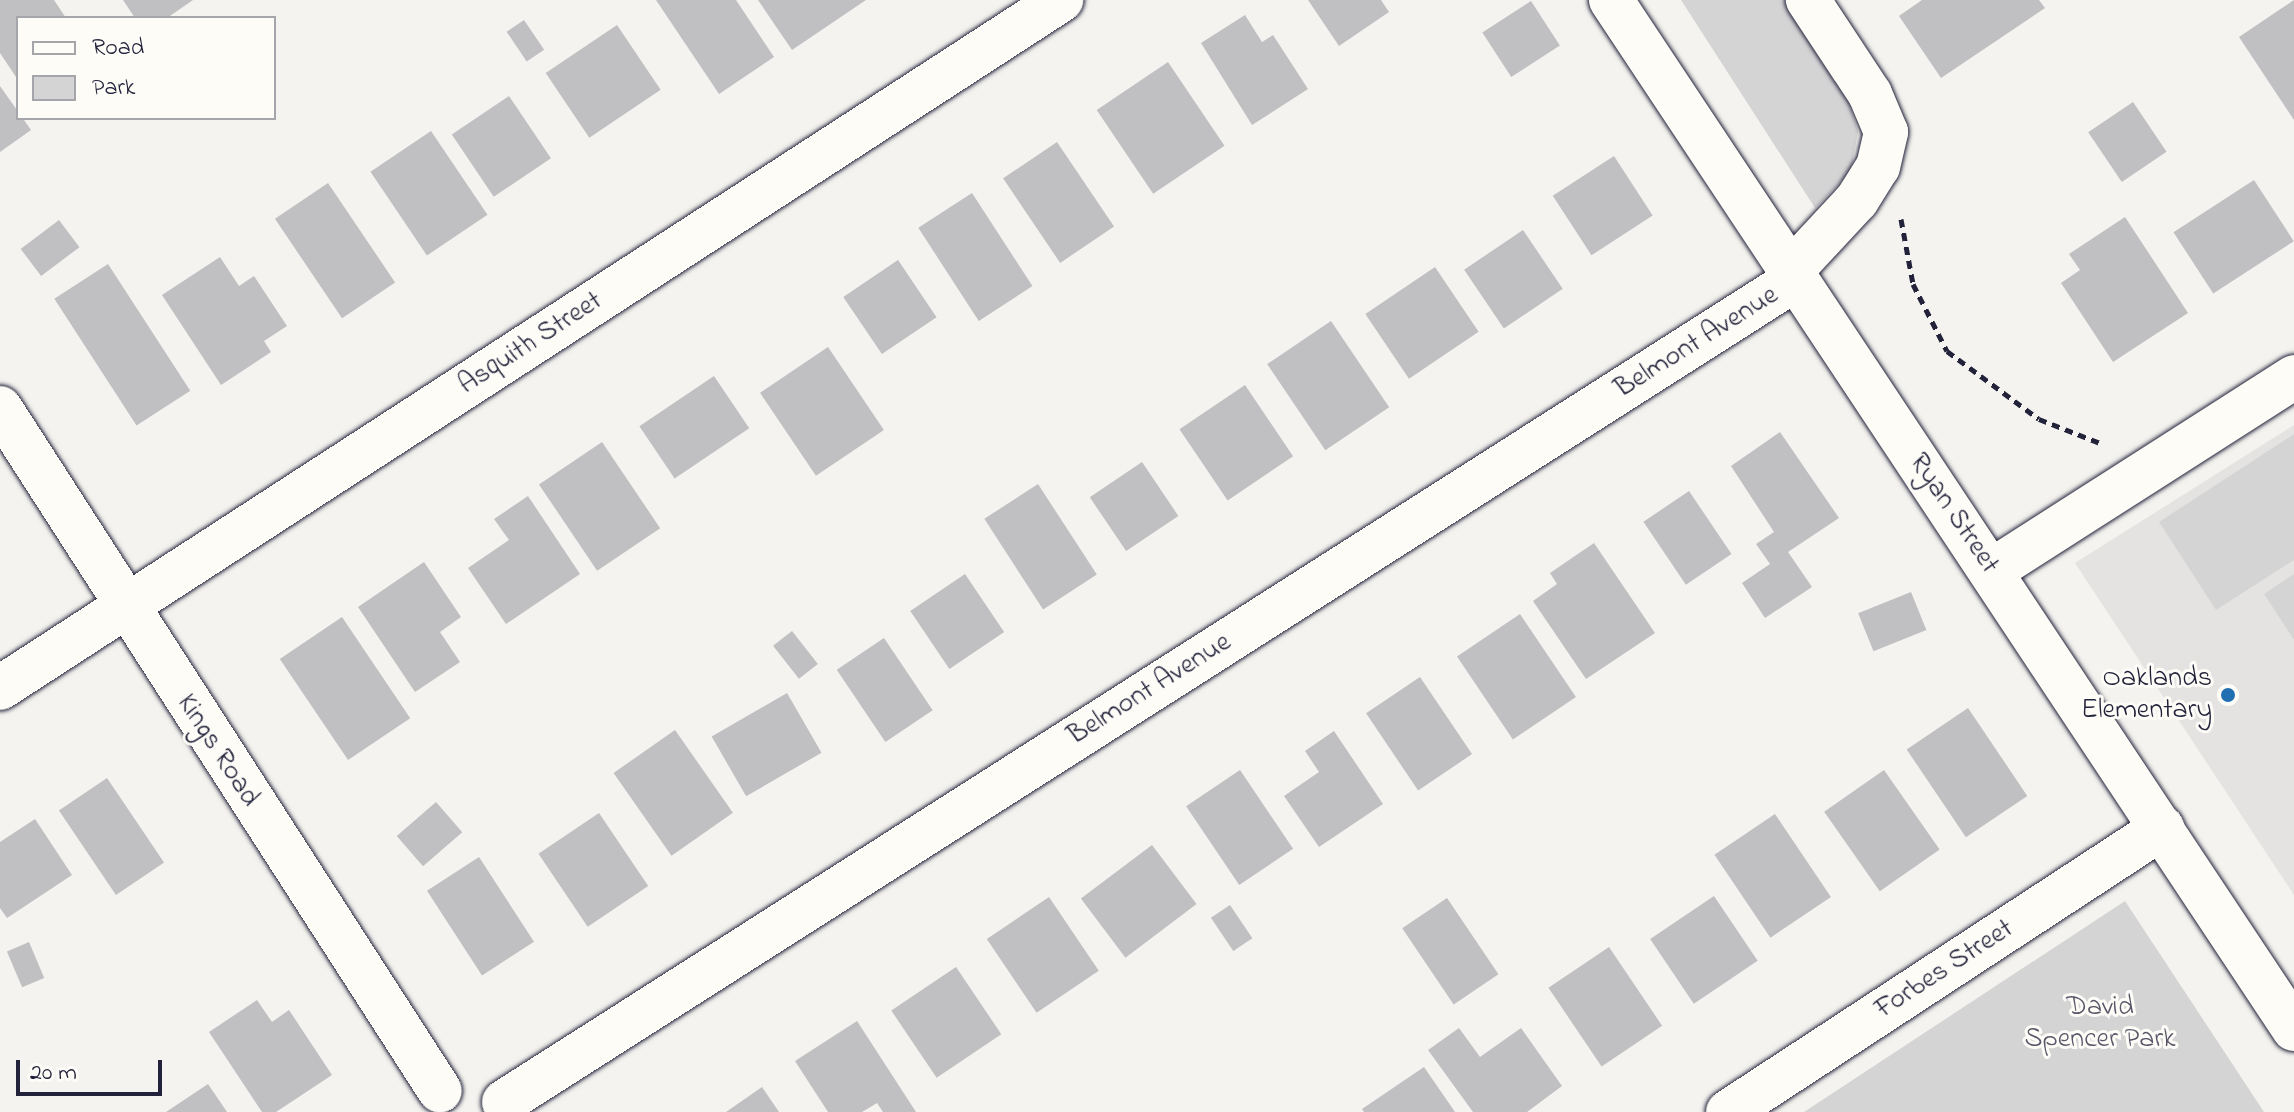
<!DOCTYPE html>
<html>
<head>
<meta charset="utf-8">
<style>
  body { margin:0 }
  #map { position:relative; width:2294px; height:1112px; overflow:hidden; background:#f4f3ef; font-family:"Indie Flower",sans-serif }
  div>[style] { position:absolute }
  .built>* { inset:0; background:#e4e3e2 }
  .green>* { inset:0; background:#d5d4d5 }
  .building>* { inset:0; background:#c0bfc2; transform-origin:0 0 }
  .path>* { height:5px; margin-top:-2.5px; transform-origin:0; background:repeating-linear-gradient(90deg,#22223b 0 8px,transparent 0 14px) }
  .roads { filter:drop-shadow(0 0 2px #22223b) drop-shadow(0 0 2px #22223b) }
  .minor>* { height:44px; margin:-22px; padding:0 22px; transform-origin:22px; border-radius:22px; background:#fdfcf7 }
  .dots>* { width:22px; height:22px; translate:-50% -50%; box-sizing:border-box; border:4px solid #fdfcf7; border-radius:50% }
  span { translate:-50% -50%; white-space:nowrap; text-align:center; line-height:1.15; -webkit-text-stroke:6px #fdfcf7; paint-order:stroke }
  .street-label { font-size:28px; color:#22223b }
  .poi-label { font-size:28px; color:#22223b }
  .right { translate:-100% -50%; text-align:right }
  .park-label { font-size:28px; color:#585769 }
  .legend { position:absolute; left:16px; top:16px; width:260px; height:104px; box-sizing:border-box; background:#fdfcf7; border:2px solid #a5a5ac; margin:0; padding:10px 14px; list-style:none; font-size:24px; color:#22223b }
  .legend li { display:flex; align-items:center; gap:16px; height:40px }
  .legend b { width:40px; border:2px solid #a5a5ac }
  .scale { position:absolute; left:16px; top:1060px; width:146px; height:36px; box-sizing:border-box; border:4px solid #22223b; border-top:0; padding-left:10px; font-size:24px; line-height:28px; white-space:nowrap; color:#22223b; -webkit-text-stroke:6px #fdfcf7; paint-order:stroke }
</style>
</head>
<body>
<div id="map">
  <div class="built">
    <div style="clip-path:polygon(2294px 425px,2294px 895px,2075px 563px)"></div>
  </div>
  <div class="green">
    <div style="clip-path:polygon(1681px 0,1798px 0,1839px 72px,1858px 132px,1851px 171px,1815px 208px)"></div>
    <div style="clip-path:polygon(2294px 434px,2294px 560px,2216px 610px,2159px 522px)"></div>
    <div style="clip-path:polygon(2294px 574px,2294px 640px,2264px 594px)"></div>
    <div style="clip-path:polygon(2125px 901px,2264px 1112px,1804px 1112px)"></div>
  </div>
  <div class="building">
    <div style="clip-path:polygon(0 0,54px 0,66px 18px,18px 18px,18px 80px,0 53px)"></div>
    <div style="clip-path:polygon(123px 0,193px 0,167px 18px,135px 18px)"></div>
    <div style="clip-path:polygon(656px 0,736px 0,774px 57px,719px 94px)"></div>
    <div style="clip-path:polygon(758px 0,866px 0,792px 50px)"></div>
    <div style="clip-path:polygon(1308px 0,1381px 0,1389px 12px,1339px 46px)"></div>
    <div style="clip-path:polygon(1922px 0,2039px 0,2045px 8px,1941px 78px,1899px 16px)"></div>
    <div style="clip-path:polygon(2294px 0,2294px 120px,2239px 37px)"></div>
    <div style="left:1531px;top:1px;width:53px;height:58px;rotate:57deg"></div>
    <div style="clip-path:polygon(1245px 15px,1262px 42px,1273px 35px,1308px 89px,1252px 125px,1201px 43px)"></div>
    <div style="left:524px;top:20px;width:36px;height:21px;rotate:56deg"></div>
    <div style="left:617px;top:25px;width:78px;height:86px;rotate:56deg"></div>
    <div style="left:1168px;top:62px;width:101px;height:86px;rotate:56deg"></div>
    <div style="clip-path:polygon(0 86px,31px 130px,0 152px)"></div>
    <div style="left:509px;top:96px;width:75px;height:69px;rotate:56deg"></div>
    <div style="left:2133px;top:102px;width:60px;height:54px;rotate:56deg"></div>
    <div style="left:431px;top:131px;width:101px;height:73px;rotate:56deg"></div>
    <div style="left:1057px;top:142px;width:102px;height:65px;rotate:56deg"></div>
    <div style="left:1614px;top:156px;width:71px;height:73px;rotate:57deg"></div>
    <div style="left:2254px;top:180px;width:73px;height:96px;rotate:57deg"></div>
    <div style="left:328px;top:183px;width:120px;height:64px;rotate:56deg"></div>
    <div style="left:972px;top:193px;width:111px;height:64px;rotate:57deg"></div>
    <div style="clip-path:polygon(2125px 217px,2188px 313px,2113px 362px,2061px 283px,2080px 270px,2069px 254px)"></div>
    <div style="left:59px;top:220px;width:34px;height:48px;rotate:53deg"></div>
    <div style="left:1523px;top:230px;width:71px;height:71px;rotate:56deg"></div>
    <div style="clip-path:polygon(220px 257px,239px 286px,254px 276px,287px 326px,264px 341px,271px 352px,221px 385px,162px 295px)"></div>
    <div style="left:898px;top:260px;width:69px;height:66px;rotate:56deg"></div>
    <div style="left:108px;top:264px;width:151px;height:64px;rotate:57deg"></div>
    <div style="left:1435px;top:267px;width:78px;height:84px;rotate:56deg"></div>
    <div style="left:1331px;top:321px;width:104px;height:77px;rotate:56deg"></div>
    <div style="left:828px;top:347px;width:100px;height:82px;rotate:56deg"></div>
    <div style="left:714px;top:376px;width:63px;height:90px;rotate:56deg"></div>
    <div style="left:1245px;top:385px;width:86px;height:79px;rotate:56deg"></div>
    <div style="clip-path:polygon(1780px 432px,1839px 518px,1788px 552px,1812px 587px,1765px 618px,1742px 583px,1770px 564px,1756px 544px,1774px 532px,1731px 466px)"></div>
    <div style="left:602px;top:442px;width:104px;height:76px;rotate:56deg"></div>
    <div style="left:1142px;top:462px;width:65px;height:63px;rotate:56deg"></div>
    <div style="left:1038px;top:484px;width:108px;height:64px;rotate:57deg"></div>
    <div style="left:1689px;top:491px;width:76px;height:55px;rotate:56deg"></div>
    <div style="clip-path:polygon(528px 496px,580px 574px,506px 624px,468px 568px,509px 540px,494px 519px)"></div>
    <div style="clip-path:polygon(1594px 543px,1655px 633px,1586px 679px,1533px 601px,1557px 584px,1550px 573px)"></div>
    <div style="clip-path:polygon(424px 562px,461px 617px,440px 632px,460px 662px,415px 692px,358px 607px)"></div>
    <div style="left:965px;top:574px;width:70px;height:66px;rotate:56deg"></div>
    <div style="left:1911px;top:592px;width:41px;height:57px;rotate:68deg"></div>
    <div style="left:1520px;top:614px;width:100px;height:76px;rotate:56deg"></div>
    <div style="left:342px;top:617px;width:122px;height:75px;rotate:56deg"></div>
    <div style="left:792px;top:631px;width:42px;height:24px;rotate:52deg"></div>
    <div style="left:884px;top:638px;width:87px;height:57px;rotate:56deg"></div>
    <div style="left:1420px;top:677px;width:93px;height:65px;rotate:56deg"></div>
    <div style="left:787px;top:693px;width:69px;height:87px;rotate:60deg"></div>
    <div style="left:1968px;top:708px;width:106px;height:74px;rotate:56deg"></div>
    <div style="left:675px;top:730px;width:101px;height:75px;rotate:55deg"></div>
    <div style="clip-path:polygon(1334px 731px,1383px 804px,1319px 847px,1284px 796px,1319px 772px,1305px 751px)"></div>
    <div style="left:1240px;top:770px;width:95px;height:65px;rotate:56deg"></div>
    <div style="left:1884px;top:770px;width:97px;height:73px;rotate:55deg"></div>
    <div style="left:107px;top:778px;width:102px;height:58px;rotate:56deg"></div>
    <div style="left:436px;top:802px;width:40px;height:52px;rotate:49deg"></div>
    <div style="left:599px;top:813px;width:88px;height:73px;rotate:56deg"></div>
    <div style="left:1775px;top:814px;width:100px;height:73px;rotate:56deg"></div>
    <div style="clip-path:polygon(35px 819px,72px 875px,7px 918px,0 908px,0 842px)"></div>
    <div style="left:1152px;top:845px;width:74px;height:89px;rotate:53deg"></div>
    <div style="left:479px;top:857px;width:101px;height:62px;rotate:57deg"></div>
    <div style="left:1714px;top:896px;width:78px;height:77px;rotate:56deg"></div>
    <div style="left:1049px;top:897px;width:89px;height:75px;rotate:56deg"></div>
    <div style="left:1447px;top:898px;width:92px;height:54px;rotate:56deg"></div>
    <div style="left:1230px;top:905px;width:40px;height:23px;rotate:56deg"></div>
    <div style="left:29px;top:942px;width:39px;height:24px;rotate:67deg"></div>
    <div style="left:1609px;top:947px;width:95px;height:73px;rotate:56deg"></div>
    <div style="left:956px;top:967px;width:81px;height:78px;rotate:56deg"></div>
    <div style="clip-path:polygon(257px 1000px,272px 1022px,289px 1010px,332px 1075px,276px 1112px,262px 1112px,209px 1032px)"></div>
    <div style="clip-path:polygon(857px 1021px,916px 1112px,883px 1112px,877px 1103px,862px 1112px,828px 1112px,795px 1061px)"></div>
    <div style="clip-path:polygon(1459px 1028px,1480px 1057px,1521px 1028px,1562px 1086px,1527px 1112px,1473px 1112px,1428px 1050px)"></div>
    <div style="clip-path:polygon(1424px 1067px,1455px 1112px,1364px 1112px,1362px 1109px)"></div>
    <div style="clip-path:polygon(208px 1084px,227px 1112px,166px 1112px)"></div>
    <div style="clip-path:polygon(762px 1087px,779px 1112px,726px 1112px)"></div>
  </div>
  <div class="path">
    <div style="left:1901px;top:219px;width:66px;rotate:79.5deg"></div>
    <div style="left:1913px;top:284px;width:75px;rotate:63.1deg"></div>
    <div style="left:1947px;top:351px;width:114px;rotate:36.5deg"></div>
    <div style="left:2039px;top:419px;width:66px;rotate:21.5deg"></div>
  </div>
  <div class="roads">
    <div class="minor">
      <div style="left:1611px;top:0;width:1235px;rotate:56.43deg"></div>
      <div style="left:1790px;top:272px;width:98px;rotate:-47.1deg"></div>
      <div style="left:1857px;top:200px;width:39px;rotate:-58deg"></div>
      <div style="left:1878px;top:167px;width:36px;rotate:-77deg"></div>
      <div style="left:1886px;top:132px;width:41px;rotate:-112.8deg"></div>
      <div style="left:1870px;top:94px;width:113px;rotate:-123.4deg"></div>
      <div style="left:0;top:408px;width:812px;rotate:57.21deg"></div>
      <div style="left:1991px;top:571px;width:360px;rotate:-32.6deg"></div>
      <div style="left:0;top:688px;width:1265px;rotate:-32.96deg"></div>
      <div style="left:504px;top:1102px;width:1532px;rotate:-32.5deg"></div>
      <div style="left:1728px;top:1112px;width:519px;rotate:-33.2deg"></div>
    </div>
  </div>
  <div class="dots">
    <div style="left:2228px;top:695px;background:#1f6fb2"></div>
  </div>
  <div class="street-label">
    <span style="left:1697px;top:343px;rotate:-32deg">Belmont Avenue</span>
    <span style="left:531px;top:344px;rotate:-33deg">Asquith Street</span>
    <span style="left:1953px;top:514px;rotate:56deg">Ryan Street</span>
    <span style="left:1150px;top:690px;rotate:-32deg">Belmont Avenue</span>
    <span style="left:217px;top:751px;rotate:57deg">Kings Road</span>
    <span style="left:1945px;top:970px;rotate:-33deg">Forbes Street</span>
  </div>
  <div class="poi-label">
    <span class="right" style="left:2212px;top:695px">Oaklands<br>Elementary</span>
  </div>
  <div class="park-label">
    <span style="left:2100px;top:1024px">David<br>Spencer Park</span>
  </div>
  <ul class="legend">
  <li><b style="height:10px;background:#fdfcf7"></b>Road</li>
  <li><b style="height:22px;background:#d5d4d5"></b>Park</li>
  </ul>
  <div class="scale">20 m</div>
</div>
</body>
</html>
